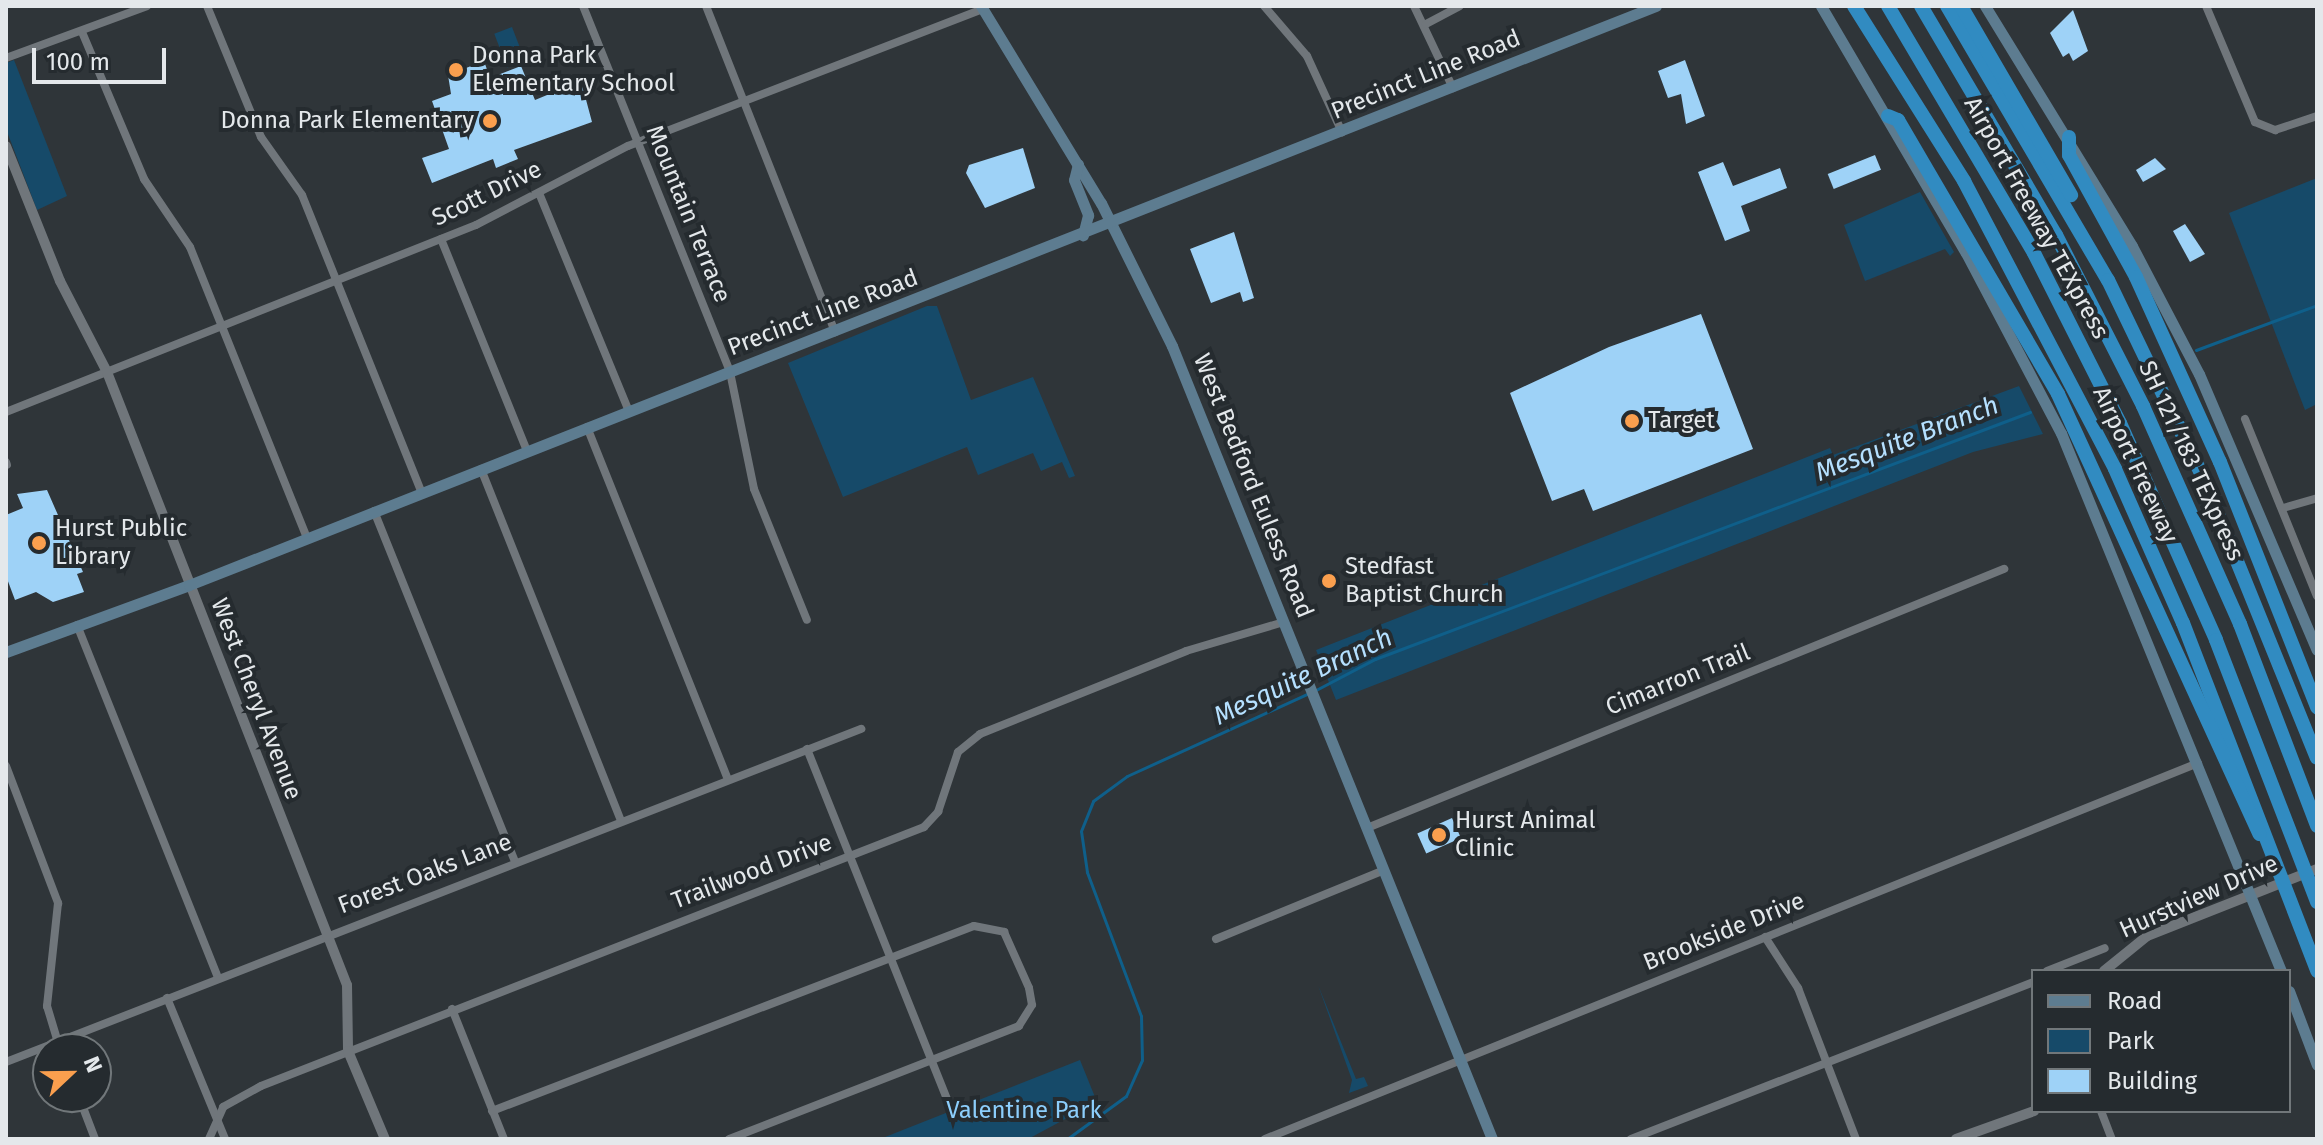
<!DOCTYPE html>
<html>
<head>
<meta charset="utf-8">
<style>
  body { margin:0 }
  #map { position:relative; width:2323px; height:1145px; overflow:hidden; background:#2f3539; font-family:"Fira Sans",sans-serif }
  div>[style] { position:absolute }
  .green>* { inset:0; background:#164a69; transform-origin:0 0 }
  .stream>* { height:3px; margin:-1.5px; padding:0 1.5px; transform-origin:1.5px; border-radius:1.5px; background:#0f5f8a }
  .building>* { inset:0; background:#9ed2f7; transform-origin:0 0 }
  .minor>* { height:8px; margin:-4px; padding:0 4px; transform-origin:4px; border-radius:4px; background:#70767b }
  .tertiary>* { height:10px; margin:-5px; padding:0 5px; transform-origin:5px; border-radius:5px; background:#70767b }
  .secondary>* { height:11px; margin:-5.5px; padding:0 5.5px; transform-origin:5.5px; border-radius:5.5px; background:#5d7c90 }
  .motorway>* { height:14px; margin:-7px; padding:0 7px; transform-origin:7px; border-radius:7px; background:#318bc1 }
  .dots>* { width:22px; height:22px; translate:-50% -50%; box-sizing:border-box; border:4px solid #252b2f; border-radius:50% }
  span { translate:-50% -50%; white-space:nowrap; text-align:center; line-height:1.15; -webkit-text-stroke:8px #252b2f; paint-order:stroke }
  .poi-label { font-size:24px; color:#e4e8eb }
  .left { translate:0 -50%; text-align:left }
  .right { translate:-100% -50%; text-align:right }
  .street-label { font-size:24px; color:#e4e8eb }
  .park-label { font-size:24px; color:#8ccefc }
  .water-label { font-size:26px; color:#b5e0ff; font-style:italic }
  .frame { position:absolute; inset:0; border:8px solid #e4e8eb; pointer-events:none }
  .legend { position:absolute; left:2031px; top:969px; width:260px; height:144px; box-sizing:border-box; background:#252b2f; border:2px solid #71777a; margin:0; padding:10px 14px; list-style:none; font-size:24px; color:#e4e8eb }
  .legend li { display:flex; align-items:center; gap:16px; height:40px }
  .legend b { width:40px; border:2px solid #71777a }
  .north { position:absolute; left:32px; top:1033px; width:80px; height:80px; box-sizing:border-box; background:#252b2f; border:2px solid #71777a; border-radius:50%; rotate:68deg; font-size:22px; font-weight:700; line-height:32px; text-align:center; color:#e4e8eb }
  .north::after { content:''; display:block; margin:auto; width:28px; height:36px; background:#fa9f4e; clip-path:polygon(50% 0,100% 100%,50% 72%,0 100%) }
  .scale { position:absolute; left:32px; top:48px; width:134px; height:36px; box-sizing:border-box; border:4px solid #e4e8eb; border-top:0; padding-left:10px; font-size:24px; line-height:28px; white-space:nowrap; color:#e4e8eb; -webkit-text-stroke:6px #252b2f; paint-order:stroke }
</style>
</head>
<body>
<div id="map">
  <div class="green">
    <div style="left:512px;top:27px;width:36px;height:19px;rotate:69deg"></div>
    <div style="clip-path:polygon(14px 60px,67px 196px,37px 210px,6px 129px,6px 63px)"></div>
    <div style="clip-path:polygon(2317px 178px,2317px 404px,2305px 410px,2229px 213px)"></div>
    <div style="clip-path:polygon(1920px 192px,1954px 252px,1950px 256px,1945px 249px,1865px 281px,1844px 225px)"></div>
    <div style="clip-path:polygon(927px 306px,937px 306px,971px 400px,1033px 377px,1075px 476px,1069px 478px,1062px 462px,1041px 471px,1033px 453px,978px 475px,967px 447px,843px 497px,788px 363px)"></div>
    <div style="clip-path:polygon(2019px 386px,2043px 434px,1973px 452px,1336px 700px,1316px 650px,1830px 448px,1833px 455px)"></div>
    <div style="clip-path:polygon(1318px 985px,1356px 1079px,1364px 1077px,1368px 1086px,1349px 1093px,1352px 1080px)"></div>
    <div style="clip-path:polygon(1080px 1060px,1097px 1102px,1028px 1139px,880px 1139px)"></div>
  </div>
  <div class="stream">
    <div style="left:2196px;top:350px;width:129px;rotate:-20.4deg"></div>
    <div style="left:1314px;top:691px;width:69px;rotate:-27.7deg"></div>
    <div style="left:1375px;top:659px;width:700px;rotate:-20.66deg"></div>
    <div style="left:1067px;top:1139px;width:73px;rotate:-36.1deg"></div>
    <div style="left:1126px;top:1096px;width:39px;rotate:-66deg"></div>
    <div style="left:1142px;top:1060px;width:44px;rotate:-91.3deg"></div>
    <div style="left:1141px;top:1016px;width:154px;rotate:-110.6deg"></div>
    <div style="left:1087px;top:872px;width:41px;rotate:-98.3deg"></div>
    <div style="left:1081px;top:831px;width:32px;rotate:-68deg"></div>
    <div style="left:1093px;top:801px;width:42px;rotate:-36.3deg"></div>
    <div style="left:1127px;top:776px;width:198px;rotate:-24.5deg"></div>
  </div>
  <div class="building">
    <div style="clip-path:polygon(2073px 10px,2088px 51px,2073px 61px,2069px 53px,2063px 57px,2050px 33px)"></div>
    <div style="clip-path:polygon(1685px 60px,1705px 116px,1686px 124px,1681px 94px,1668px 98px,1658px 71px)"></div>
    <div style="clip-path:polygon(484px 61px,490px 78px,521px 66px,535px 100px,581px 81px,592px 122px,514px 150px,518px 159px,496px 168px,493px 159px,432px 183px,422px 158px,449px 149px,432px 101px,451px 94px,448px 75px)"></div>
    <div style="clip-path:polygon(1023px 148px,1035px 188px,985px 208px,966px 173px,969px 165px)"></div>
    <div style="left:1875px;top:155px;width:16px;height:51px;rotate:68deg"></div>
    <div style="clip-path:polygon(2155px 158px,2166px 169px,2143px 182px,2136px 170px)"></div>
    <div style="clip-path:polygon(1723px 162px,1733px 186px,1780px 168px,1787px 188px,1741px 206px,1750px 231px,1725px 241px,1698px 172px)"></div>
    <div style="clip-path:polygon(2185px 224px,2205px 254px,2190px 262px,2173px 231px)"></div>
    <div style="clip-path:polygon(1234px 232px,1254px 298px,1243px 302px,1240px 292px,1211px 303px,1190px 249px)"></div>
    <div style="clip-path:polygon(1701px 314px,1753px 449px,1593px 511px,1584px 489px,1552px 501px,1510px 393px,1609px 347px)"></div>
    <div style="clip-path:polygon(47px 490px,83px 572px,77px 574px,84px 592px,53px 602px,36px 592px,15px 600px,6px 576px,6px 515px,23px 508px,17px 494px)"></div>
    <div style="left:1452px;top:818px;width:22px;height:38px;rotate:66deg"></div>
  </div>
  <div class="minor">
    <div style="left:207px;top:6px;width:142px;rotate:67.6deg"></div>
    <div style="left:261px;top:137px;width:71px;rotate:54.7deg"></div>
    <div style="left:302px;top:195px;width:321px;rotate:68.1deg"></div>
    <div style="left:583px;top:6px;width:394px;rotate:68.1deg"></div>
    <div style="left:730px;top:372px;width:119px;rotate:78.4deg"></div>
    <div style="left:754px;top:489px;width:141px;rotate:68deg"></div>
    <div style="left:706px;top:6px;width:351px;rotate:68.4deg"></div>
    <div style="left:1264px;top:6px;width:66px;rotate:49.3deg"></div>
    <div style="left:1307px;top:56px;width:84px;rotate:65.3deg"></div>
    <div style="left:1414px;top:6px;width:91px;rotate:64.6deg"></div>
    <div style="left:2206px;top:6px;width:126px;rotate:67.1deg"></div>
    <div style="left:2255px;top:122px;width:22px;rotate:22deg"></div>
    <div style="left:2275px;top:130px;width:44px;rotate:-18.4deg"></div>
    <div style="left:1426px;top:24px;width:38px;rotate:-28deg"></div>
    <div style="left:82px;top:32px;width:160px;rotate:67.1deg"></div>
    <div style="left:144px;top:179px;width:82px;rotate:55.9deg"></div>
    <div style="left:190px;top:247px;width:314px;rotate:68.1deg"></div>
    <div style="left:6px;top:58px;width:150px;rotate:-20.2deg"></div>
    <div style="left:539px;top:193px;width:236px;rotate:67.6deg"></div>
    <div style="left:441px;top:239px;width:229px;rotate:67.9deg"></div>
    <div style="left:6px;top:412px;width:506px;rotate:-21.7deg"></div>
    <div style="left:476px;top:225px;width:171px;rotate:-27.5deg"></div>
    <div style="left:628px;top:146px;width:381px;rotate:-21.1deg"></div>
    <div style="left:2245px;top:419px;width:191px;rotate:67.9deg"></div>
    <div style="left:587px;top:427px;width:379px;rotate:68.2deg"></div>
    <div style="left:6px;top:462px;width:3px;rotate:72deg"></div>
    <div style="left:481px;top:469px;width:379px;rotate:68.3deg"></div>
    <div style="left:2283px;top:508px;width:35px;rotate:-16deg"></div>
    <div style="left:374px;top:511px;width:376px;rotate:68.1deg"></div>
    <div style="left:77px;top:625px;width:379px;rotate:68.2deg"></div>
    <div style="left:807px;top:749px;width:385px;rotate:68.2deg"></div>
    <div style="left:6px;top:766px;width:147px;rotate:69.2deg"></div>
    <div style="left:58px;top:903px;width:104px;rotate:96.1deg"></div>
    <div style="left:47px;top:1006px;width:45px;rotate:73.2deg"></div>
    <div style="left:1367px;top:828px;width:688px;rotate:-22.13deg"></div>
    <div style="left:1765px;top:937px;width:61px;rotate:57.1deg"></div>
    <div style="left:1798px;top:988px;width:162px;rotate:69deg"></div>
    <div style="left:1216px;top:939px;width:182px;rotate:-22.3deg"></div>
    <div style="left:2047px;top:971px;width:62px;rotate:-21.6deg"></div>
    <div style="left:167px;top:998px;width:152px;rotate:67.6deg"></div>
    <div style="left:452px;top:1009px;width:140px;rotate:68.2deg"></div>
    <div style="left:6px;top:1062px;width:918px;rotate:-21.28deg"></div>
    <div style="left:79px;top:1097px;width:45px;rotate:69.1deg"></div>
    <div style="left:492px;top:1111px;width:516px;rotate:-21deg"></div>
    <div style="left:974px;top:926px;width:31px;rotate:11deg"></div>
    <div style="left:1004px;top:932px;width:61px;rotate:65.9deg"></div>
    <div style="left:1029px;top:988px;width:17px;rotate:80deg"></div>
    <div style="left:1032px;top:1005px;width:25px;rotate:122deg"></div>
    <div style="left:1019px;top:1026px;width:311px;rotate:158.7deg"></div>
    <div style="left:2101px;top:1111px;width:30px;rotate:69deg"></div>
    <div style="left:209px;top:1139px;width:35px;rotate:-66deg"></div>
    <div style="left:223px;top:1107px;width:43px;rotate:-28.9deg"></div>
    <div style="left:261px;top:1086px;width:712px;rotate:-21.34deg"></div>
    <div style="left:924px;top:827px;width:21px;rotate:-47deg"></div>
    <div style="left:938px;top:812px;width:63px;rotate:-71.6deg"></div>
    <div style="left:958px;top:752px;width:28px;rotate:-39deg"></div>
    <div style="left:980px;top:734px;width:222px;rotate:-21.9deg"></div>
    <div style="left:1186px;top:651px;width:102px;rotate:-16.5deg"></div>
    <div style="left:1265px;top:1139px;width:1006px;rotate:-21.95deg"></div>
    <div style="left:1631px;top:1139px;width:432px;rotate:-21.3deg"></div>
  </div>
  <div class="tertiary">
    <div style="left:6px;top:146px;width:145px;rotate:68.2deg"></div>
    <div style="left:60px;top:281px;width:102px;rotate:62.7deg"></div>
    <div style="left:107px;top:372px;width:658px;rotate:68.62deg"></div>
    <div style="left:347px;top:985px;width:66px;rotate:89.1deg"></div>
    <div style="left:348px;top:1051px;width:95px;rotate:67.2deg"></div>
    <div style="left:2104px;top:971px;width:55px;rotate:-39.1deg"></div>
    <div style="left:2147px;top:936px;width:183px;rotate:-21.5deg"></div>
    <div style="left:1956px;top:1139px;width:83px;rotate:-19.7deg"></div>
  </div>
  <div class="secondary">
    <div style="left:981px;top:6px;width:231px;rotate:58.7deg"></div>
    <div style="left:1101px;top:203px;width:160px;rotate:63.6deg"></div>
    <div style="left:1172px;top:346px;width:855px;rotate:68.02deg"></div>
    <div style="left:1821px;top:6px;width:286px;rotate:59.6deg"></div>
    <div style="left:1966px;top:253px;width:204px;rotate:62.2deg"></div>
    <div style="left:2061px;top:433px;width:581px;rotate:67.76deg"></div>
    <div style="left:1985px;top:6px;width:281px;rotate:58.5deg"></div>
    <div style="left:2132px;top:246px;width:144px;rotate:62.4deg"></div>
    <div style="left:2199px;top:374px;width:300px;rotate:66.9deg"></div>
    <div style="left:1078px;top:164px;width:16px;rotate:104deg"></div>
    <div style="left:1074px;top:180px;width:38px;rotate:68deg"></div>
    <div style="left:1088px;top:215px;width:21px;rotate:104deg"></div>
    <div style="left:6px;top:652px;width:195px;rotate:-20.1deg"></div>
    <div style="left:189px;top:585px;width:1577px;rotate:-21.54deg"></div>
    <div style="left:2289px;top:991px;width:79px;rotate:69.3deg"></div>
  </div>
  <div class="motorway">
    <div style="left:1854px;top:6px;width:207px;rotate:57.8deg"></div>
    <div style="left:1964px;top:181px;width:325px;rotate:62.3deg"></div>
    <div style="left:2115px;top:469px;width:168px;rotate:66.2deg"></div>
    <div style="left:2183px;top:623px;width:373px;rotate:68.9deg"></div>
    <div style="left:1888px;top:6px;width:287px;rotate:59.4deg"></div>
    <div style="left:2034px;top:253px;width:191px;rotate:63.2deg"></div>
    <div style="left:2120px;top:423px;width:237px;rotate:66.1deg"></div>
    <div style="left:2216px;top:640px;width:281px;rotate:68.9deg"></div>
    <div style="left:1921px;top:6px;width:266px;rotate:59.5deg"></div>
    <div style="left:2056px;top:235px;width:192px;rotate:63deg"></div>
    <div style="left:2143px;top:406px;width:239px;rotate:66deg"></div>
    <div style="left:2240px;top:624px;width:216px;rotate:69.1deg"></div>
    <div style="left:1947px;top:6px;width:318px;rotate:59.6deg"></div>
    <div style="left:2108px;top:280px;width:216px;rotate:64.3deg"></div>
    <div style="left:2202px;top:475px;width:305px;rotate:67.9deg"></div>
    <div style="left:1961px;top:6px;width:219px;rotate:59.8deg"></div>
    <div style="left:1888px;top:116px;width:11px;rotate:22deg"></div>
    <div style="left:1898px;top:120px;width:317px;rotate:59.7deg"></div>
    <div style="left:2058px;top:394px;width:484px;rotate:65.4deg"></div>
    <div style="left:2069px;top:137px;width:18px;rotate:90deg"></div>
    <div style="left:2069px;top:155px;width:139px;rotate:61.2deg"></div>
    <div style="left:2136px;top:277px;width:203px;rotate:65.6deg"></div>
    <div style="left:2220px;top:462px;width:264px;rotate:68.4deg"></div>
  </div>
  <div class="dots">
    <div style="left:456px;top:70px;background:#fa9f4e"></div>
    <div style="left:490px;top:121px;background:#fa9f4e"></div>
    <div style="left:1632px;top:421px;background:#fa9f4e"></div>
    <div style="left:39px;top:543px;background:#fa9f4e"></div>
    <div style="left:1329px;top:581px;background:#fa9f4e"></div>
    <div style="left:1439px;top:835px;background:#fa9f4e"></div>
  </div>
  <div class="poi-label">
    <span class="left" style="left:472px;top:70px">Donna Park<br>Elementary School</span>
    <span class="right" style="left:474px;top:121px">Donna Park Elementary</span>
    <span class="left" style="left:1648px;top:421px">Target</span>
    <span class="left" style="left:55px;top:543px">Hurst Public<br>Library</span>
    <span class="left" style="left:1345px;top:581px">Stedfast<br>Baptist Church</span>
    <span class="left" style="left:1455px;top:835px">Hurst Animal<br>Clinic</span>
  </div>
  <div class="street-label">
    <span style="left:1426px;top:75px;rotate:-22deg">Precinct Line Road</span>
    <span style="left:487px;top:194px;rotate:-26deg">Scott Drive</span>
    <span style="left:688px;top:214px;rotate:68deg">Mountain Terrace</span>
    <span style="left:2036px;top:218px;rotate:61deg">Airport Freeway TEXpress</span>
    <span style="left:823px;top:313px;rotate:-21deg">Precinct Line Road</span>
    <span style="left:2191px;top:461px;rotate:65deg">SH 121/183 TEXpress</span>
    <span style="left:2135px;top:465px;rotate:65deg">Airport Freeway</span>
    <span style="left:1253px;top:486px;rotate:68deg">West Bedford Euless Road</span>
    <span style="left:1678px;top:680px;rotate:-22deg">Cimarron Trail</span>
    <span style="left:256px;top:699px;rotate:69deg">West Cheryl Avenue</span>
    <span style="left:752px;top:872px;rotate:-21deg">Trailwood Drive</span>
    <span style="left:425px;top:874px;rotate:-21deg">Forest Oaks Lane</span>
    <span style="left:2199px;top:897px;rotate:-24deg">Hurstview Drive</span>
    <span style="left:1724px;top:932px;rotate:-22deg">Brookside Drive</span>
  </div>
  <div class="park-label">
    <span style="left:1024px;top:1111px">Valentine Park</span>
  </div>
  <div class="water-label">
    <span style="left:1907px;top:439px;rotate:-21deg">Mesquite Branch</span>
    <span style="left:1303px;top:677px;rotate:-25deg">Mesquite Branch</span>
  </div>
  <div class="frame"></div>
  <ul class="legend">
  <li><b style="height:10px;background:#5d7c90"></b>Road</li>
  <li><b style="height:22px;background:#164a69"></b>Park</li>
  <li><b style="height:22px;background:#9ed2f7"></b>Building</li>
  </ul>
  <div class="north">N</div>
  <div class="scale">100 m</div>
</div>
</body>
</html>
